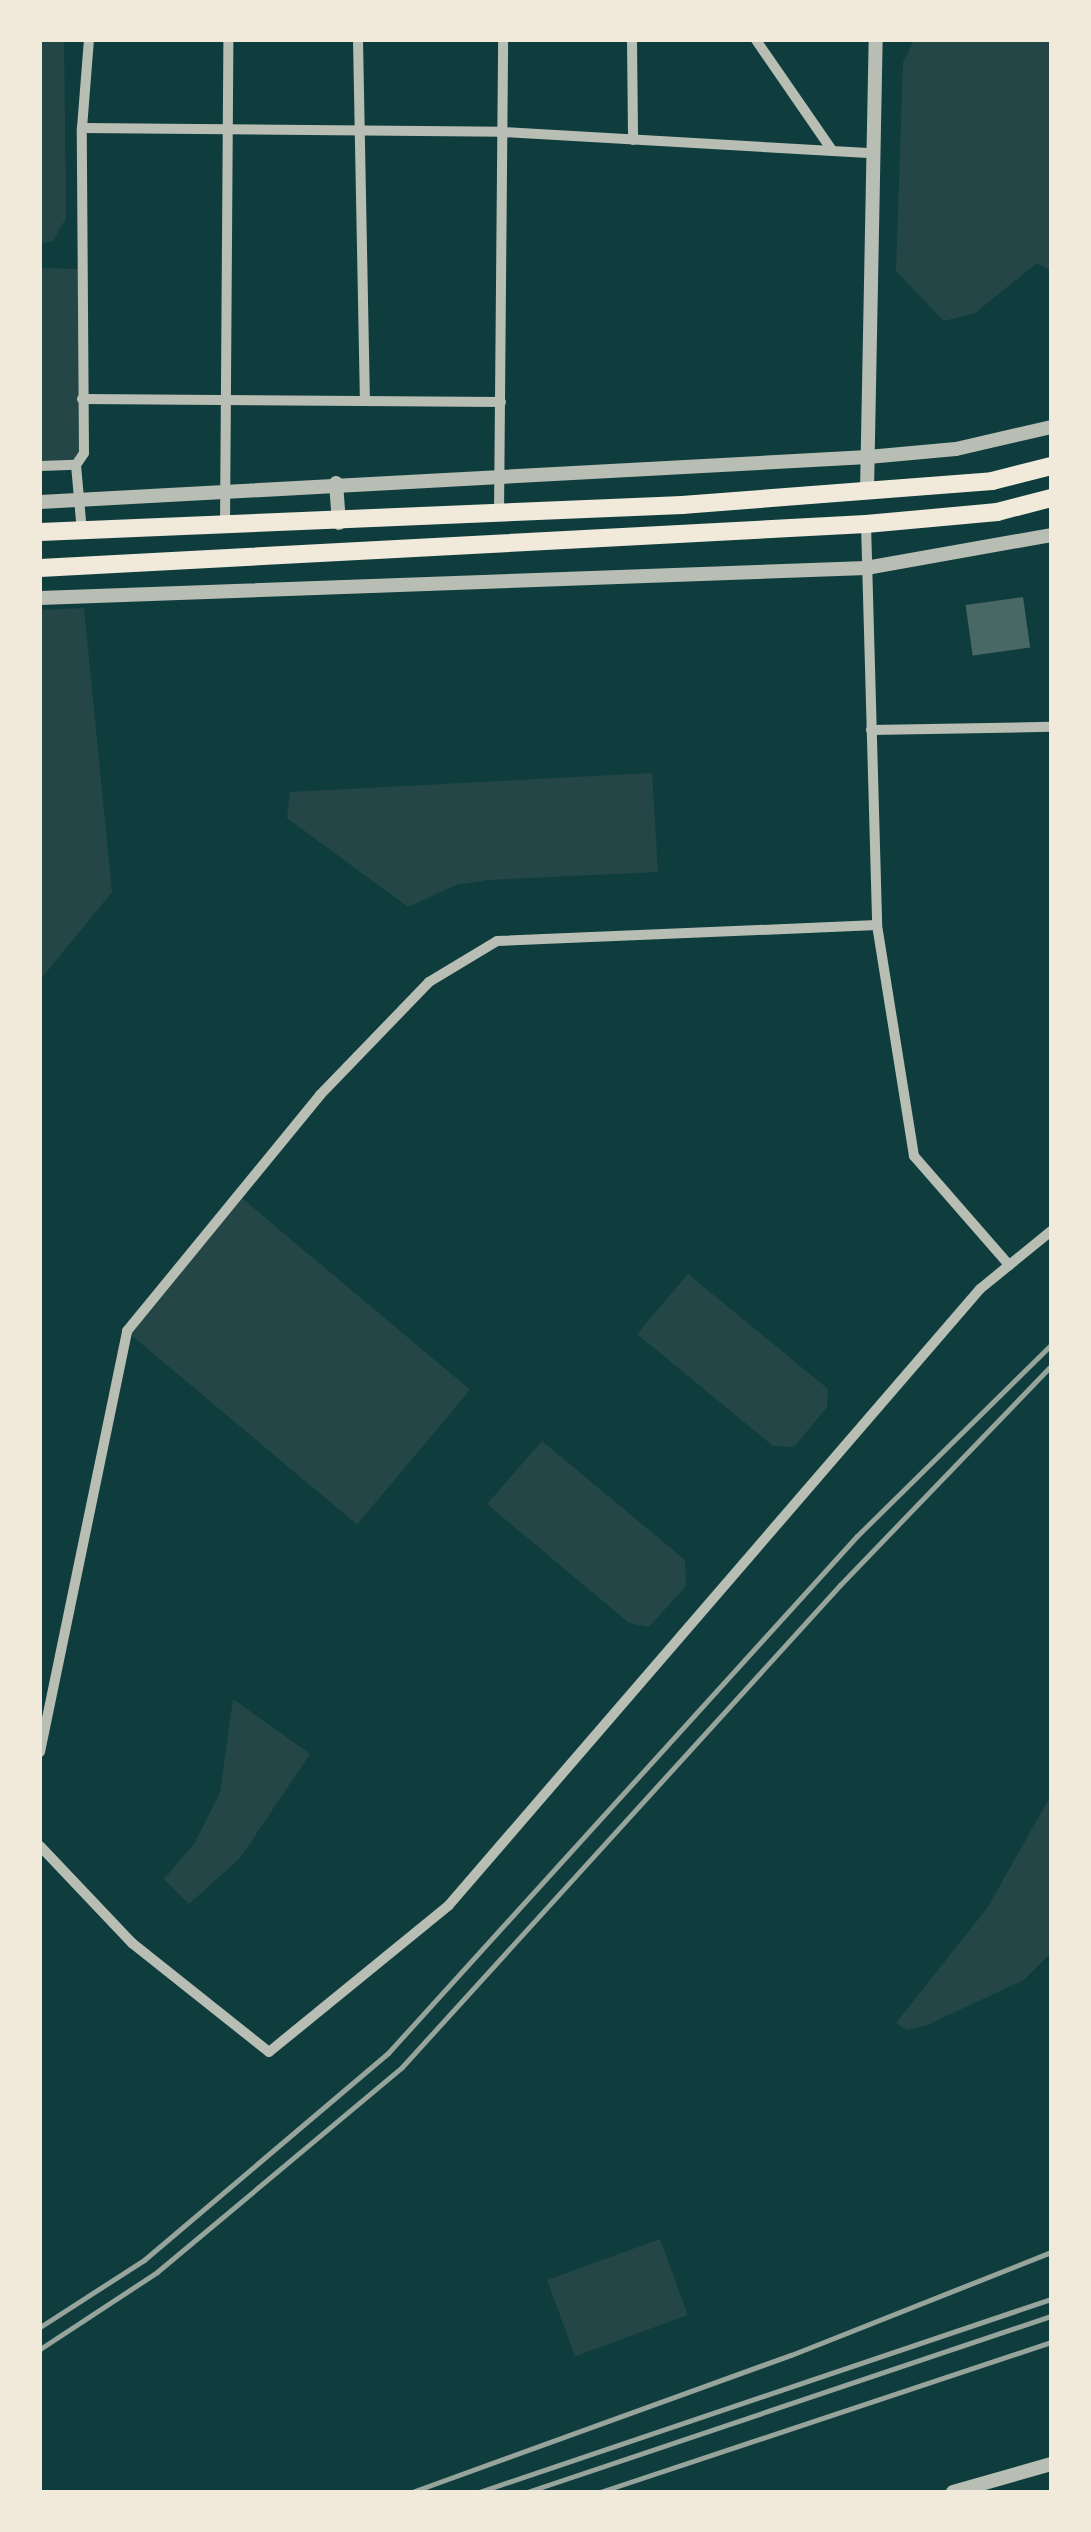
<!DOCTYPE html>
<html>
<head>
<meta charset="utf-8">
<style>
  body { margin:0 }
  #map { position:relative; width:1091px; height:2532px; overflow:hidden; background:#0f3d3e; font-family:Arial,sans-serif }
  div>[style] { position:absolute }
  .green>* { inset:0; background:#244646; transform-origin:0 0 }
  .building>* { inset:0; background:#486865; transform-origin:0 0 }
  .minor>* { height:10px; margin:-5px; padding:0 5px; transform-origin:5px; border-radius:5px; background:#b8beb3 }
  .tertiary>* { height:14px; margin:-7px; padding:0 7px; transform-origin:7px; border-radius:7px; background:#b8beb3 }
  .primary>* { height:18px; margin:-9px; padding:0 9px; transform-origin:9px; border-radius:9px; background:#f1e9da }
  .rail>* { height:5px; margin:-2.5px; padding:0 2.5px; transform-origin:2.5px; border-radius:2.5px; background:#97a49c }
  span { translate:-50% -50%; white-space:nowrap; text-align:center; line-height:1.15; -webkit-text-stroke:10px #f1e9da; paint-order:stroke }
  .frame { position:absolute; inset:0; border:42px solid #f1e9da; pointer-events:none }
</style>
</head>
<body>
<div id="map">
  <div class="green">
    <div style="clip-path:polygon(40px 40px,64px 40px,66px 218px,53px 241px,40px 244px)"></div>
    <div style="clip-path:polygon(914px 40px,1051px 40px,1051px 271px,1037px 263px,975px 313px,944px 321px,896px 271px,903px 63px)"></div>
    <div style="clip-path:polygon(40px 268px,82px 269px,84px 453px,76px 465px,40px 466px)"></div>
    <div style="clip-path:polygon(84px 608px,112px 892px,40px 980px,40px 610px)"></div>
    <div style="clip-path:polygon(652px 773px,658px 872px,488px 880px,456px 885px,408px 907px,287px 818px,290px 792px)"></div>
    <div style="left:238px;top:1195px;width:303px;height:176px;rotate:40deg"></div>
    <div style="clip-path:polygon(688px 1274px,828px 1389px,827px 1407px,794px 1447px,773px 1446px,637px 1334px)"></div>
    <div style="clip-path:polygon(542px 1441px,685px 1560px,686px 1586px,649px 1627px,629px 1623px,487px 1504px)"></div>
    <div style="clip-path:polygon(233px 1699px,310px 1754px,240px 1858px,189px 1904px,164px 1879px,194px 1844px,220px 1793px)"></div>
    <div style="clip-path:polygon(1051px 1795px,1051px 1953px,1024px 1980px,927px 2025px,907px 2030px,896px 2023px,988px 1907px)"></div>
    <div style="left:660px;top:2239px;width:81px;height:120px;rotate:70deg"></div>
  </div>
  <div class="building">
    <div style="left:1023px;top:597px;width:51px;height:58px;rotate:82deg"></div>
  </div>
  <div class="minor">
    <div style="left:358px;top:40px;width:361px;rotate:88.9deg"></div>
    <div style="left:632px;top:40px;width:100px;rotate:89.4deg"></div>
    <div style="left:756px;top:40px;width:134px;rotate:55.4deg"></div>
    <div style="left:82px;top:128px;width:421px;rotate:0.5deg"></div>
    <div style="left:503px;top:132px;width:370px;rotate:3.3deg"></div>
    <div style="left:82px;top:399px;width:419px;rotate:0.4deg"></div>
    <div style="left:76px;top:465px;width:14px;rotate:-56deg"></div>
    <div style="left:84px;top:453px;width:325px;rotate:-90.4deg"></div>
    <div style="left:82px;top:128px;width:88px;rotate:-85.5deg"></div>
    <div style="left:40px;top:466px;width:36px;rotate:-2deg"></div>
    <div style="left:76px;top:465px;width:67px;rotate:84.9deg"></div>
    <div style="left:499px;top:514px;width:474px;rotate:-89.5deg"></div>
    <div style="left:866px;top:524px;width:401px;rotate:88.4deg"></div>
    <div style="left:877px;top:925px;width:234px;rotate:80.9deg"></div>
    <div style="left:914px;top:1156px;width:145px;rotate:48.9deg"></div>
    <div style="left:225px;top:527px;width:487px;rotate:-89.6deg"></div>
    <div style="left:871px;top:730px;width:180px;rotate:-1deg"></div>
    <div style="left:40px;top:1752px;width:430px;rotate:-78.3deg"></div>
    <div style="left:127px;top:1331px;width:305px;rotate:-50.7deg"></div>
    <div style="left:320px;top:1095px;width:157px;rotate:-46deg"></div>
    <div style="left:429px;top:982px;width:79px;rotate:-31.1deg"></div>
    <div style="left:497px;top:941px;width:380px;rotate:-2.4deg"></div>
    <div style="left:40px;top:1846px;width:134px;rotate:46.5deg"></div>
    <div style="left:132px;top:1943px;width:175px;rotate:38.5deg"></div>
    <div style="left:269px;top:2052px;width:232px;rotate:-39.2deg"></div>
    <div style="left:449px;top:1905px;width:813px;rotate:-49.24deg"></div>
    <div style="left:980px;top:1289px;width:92px;rotate:-39.2deg"></div>
  </div>
  <div class="tertiary">
    <div style="left:336px;top:483px;width:40px;rotate:85.7deg"></div>
    <div style="left:867px;top:491px;width:451px;rotate:-88.9deg"></div>
    <div style="left:40px;top:502px;width:829px;rotate:-3.11deg"></div>
    <div style="left:868px;top:457px;width:88px;rotate:-5.2deg"></div>
    <div style="left:956px;top:449px;width:98px;rotate:-13deg"></div>
    <div style="left:40px;top:598px;width:827px;rotate:-2.08deg"></div>
    <div style="left:866px;top:568px;width:188px;rotate:-10.1deg"></div>
    <div style="left:953px;top:2492px;width:102px;rotate:-15.9deg"></div>
  </div>
  <div class="primary">
    <div style="left:40px;top:532px;width:643px;rotate:-2.41deg"></div>
    <div style="left:682px;top:505px;width:311px;rotate:-4.4deg"></div>
    <div style="left:992px;top:481px;width:61px;rotate:-14.3deg"></div>
    <div style="left:40px;top:568px;width:827px;rotate:-3.05deg"></div>
    <div style="left:866px;top:524px;width:132px;rotate:-5.2deg"></div>
    <div style="left:997px;top:512px;width:56px;rotate:-14.5deg"></div>
  </div>
  <div class="rail">
    <div style="left:40px;top:2327px;width:124px;rotate:-32.8deg"></div>
    <div style="left:144px;top:2260px;width:320px;rotate:-40.3deg"></div>
    <div style="left:388px;top:2053px;width:698px;rotate:-47.79deg"></div>
    <div style="left:857px;top:1536px;width:272px;rotate:-44.6deg"></div>
    <div style="left:40px;top:2349px;width:140px;rotate:-33.3deg"></div>
    <div style="left:157px;top:2272px;width:319px;rotate:-39.9deg"></div>
    <div style="left:402px;top:2067px;width:651px;rotate:-47.74deg"></div>
    <div style="left:840px;top:1585px;width:304px;rotate:-46.1deg"></div>
    <div style="left:412px;top:2492px;width:403px;rotate:-19.9deg"></div>
    <div style="left:791px;top:2355px;width:280px;rotate:-21.6deg"></div>
    <div style="left:479px;top:2492px;width:604px;rotate:-18.65deg"></div>
    <div style="left:527px;top:2492px;width:553px;rotate:-18.57deg"></div>
    <div style="left:600px;top:2492px;width:475px;rotate:-18.4deg"></div>
  </div>
  <div class="frame"></div>
</div>
</body>
</html>
